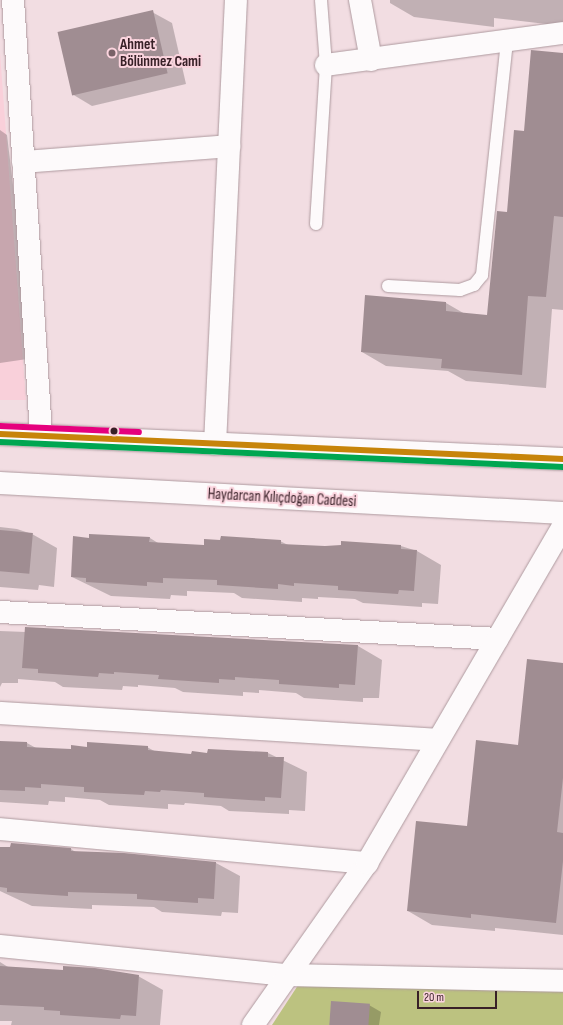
<!DOCTYPE html>
<html>
<head>
<meta charset="utf-8">
<style>
  body { margin:0 }
  #map { position:relative; width:563px; height:1025px; overflow:hidden; background:#f2dde2; font-family:"Sofia Sans Condensed",sans-serif }
  div>[style] { position:absolute }
  .built>* { inset:0; background:#f9d0da }
  .forest>* { inset:0; background:#bcc280 }
  .shadow>* { inset:0; background:#0003 }
  .building>* { inset:0; background:#a08d92; transform-origin:0 0 }
  .roads { filter:drop-shadow(0 0 1px #ae9a9f) drop-shadow(0 0 1px #ae9a9f) }
  .lane>* { height:12px; margin:-6px; padding:0 6px; transform-origin:6px; border-radius:6px; background:#fdfafb }
  .street>* { height:22px; margin:-11px; padding:0 11px; transform-origin:11px; border-radius:11px; background:#fdfafb }
  .secondary>* { height:22px; margin:-11px; padding:0 11px; transform-origin:11px; border-radius:11px; background:#fdfafb }
  .bus-1>* { height:6px; margin:-3px; padding:0 3px; transform-origin:3px; border-radius:3px; background:#c7840a }
  .bus-2>* { height:6px; margin:-3px; padding:0 3px; transform-origin:3px; border-radius:3px; background:#00a651 }
  .bus-3>* { height:6px; margin:-3px; padding:0 3px; transform-origin:3px; border-radius:3px; background:#e5007d }
  .dots>* { width:11px; height:11px; translate:-50% -50%; box-sizing:border-box; border:2px solid #fbd4de; border-radius:50% }
  span { translate:-50% -50%; white-space:nowrap; text-align:center; line-height:1.15; -webkit-text-stroke:4px #fbd4de; paint-order:stroke }
  .poi-label { font-size:15px; color:#382027; font-weight:700 }
  .left { translate:0 -50%; text-align:left }
  .street-label { font-size:15px; color:#382027 }
  .scale { position:absolute; left:417px; top:991px; width:80px; height:18px; box-sizing:border-box; border:2px solid #382027; border-top:0; padding-left:5px; font-size:12px; line-height:14px; white-space:nowrap; color:#382027; -webkit-text-stroke:3px #fbd4de; paint-order:stroke }
</style>
</head>
<body>
<div id="map">
  <div class="built">
    <div style="clip-path:polygon(0 53px,26px 400px,0 400px)"></div>
  </div>
  <div class="forest">
    <div style="clip-path:polygon(306px 973px,563px 986px,563px 1025px,272px 1025px)"></div>
  </div>
  <div class="shadow">
    <div style="clip-path:polygon(390px 0,563px 0,563px 26px,494px 18px,494px 27px,414px 17px,390px 3px)"></div>
    <div style="clip-path:polygon(152px 12px,172px 23px,186px 84px,92px 106px,72px 94px)"></div>
    <div style="clip-path:polygon(563px 54px,563px 310px,552px 309px,546px 388px,466px 381px,448px 371px,386px 366px,362px 352px,446px 303px,465px 314px,488px 316px,525px 132px)"></div>
    <div style="clip-path:polygon(0 130px,7px 135px,34px 358px,0 363px)"></div>
    <div style="clip-path:polygon(0 527px,17px 529px,32px 534px,57px 548px,54px 587px,39px 585px,38px 590px,0 587px)"></div>
    <div style="clip-path:polygon(150px 538px,158px 543px,205px 546px,280px 541px,288px 545px,325px 547px,401px 546px,417px 551px,441px 565px,438px 604px,422px 603px,422px 607px,363px 603px,355px 599px,318px 597px,318px 599px,302px 598px,302px 602px,242px 598px,234px 593px,187px 591px,187px 596px,171px 595px,170px 599px,111px 596px,72px 577px,90px 539px)"></div>
    <div style="clip-path:polygon(26px 628px,358px 646px,382px 660px,379px 698px,363px 698px,363px 702px,304px 698px,296px 693px,259px 690px,259px 693px,243px 692px,243px 696px,183px 692px,175px 688px,138px 685px,138px 687px,123px 686px,122px 690px,63px 687px,55px 682px,18px 679px,18px 683px,2px 683px,0 687px,0 631px,26px 632px)"></div>
    <div style="clip-path:polygon(563px 664px,563px 935px,495px 928px,495px 931px,432px 925px,408px 911px,468px 827px,519px 746px)"></div>
    <div style="clip-path:polygon(0 742px,27px 743px,36px 748px,72px 750px,147px 747px,156px 752px,192px 755px,268px 753px,307px 772px,305px 811px,289px 810px,289px 814px,229px 811px,221px 806px,185px 803px,184px 805px,168px 804px,168px 809px,109px 805px,100px 800px,65px 797px,65px 802px,49px 801px,48px 805px,0 802px)"></div>
    <div style="clip-path:polygon(0 848px,71px 849px,77px 853px,216px 863px,240px 876px,238px 913px,222px 912px,221px 916px,162px 912px,154px 907px,92px 905px,92px 909px,32px 906px,0 891px)"></div>
    <div style="clip-path:polygon(0 962px,8px 967px,138px 976px,163px 990px,160px 1025px,11px 1025px,12px 1021px,0 1021px)"></div>
    <div style="clip-path:polygon(369px 1005px,381px 1012px,379px 1025px,330px 1025px)"></div>
  </div>
  <div class="building">
    <div style="left:153px;top:10px;width:65px;height:98px;rotate:77deg"></div>
    <div style="clip-path:polygon(531px 50px,563px 53px,563px 217px,554px 216px,546px 297px,528px 296px,522px 375px,441px 368px,442px 359px,361px 352px,365px 295px,446px 302px,446px 311px,487px 315px,497px 211px,507px 212px,514px 130px,524px 131px)"></div>
    <div style="left:0;top:530px;width:33px;height:41px;rotate:5deg"></div>
    <div style="clip-path:polygon(89px 534px,150px 537px,149px 542px,204px 545px,204px 539px,220px 540px,221px 536px,281px 540px,281px 544px,325px 546px,341px 545px,341px 541px,401px 545px,401px 549px,417px 550px,414px 591px,399px 590px,398px 594px,338px 590px,338px 586px,294px 583px,294px 586px,278px 584px,278px 589px,217px 585px,217px 580px,163px 578px,163px 583px,147px 582px,147px 586px,86px 582px,86px 578px,71px 577px,73px 536px,89px 538px)"></div>
    <div style="clip-path:polygon(25px 627px,358px 645px,355px 685px,339px 684px,339px 688px,279px 684px,279px 680px,235px 677px,235px 680px,219px 679px,219px 683px,158px 679px,159px 675px,114px 672px,114px 674px,99px 673px,98px 677px,38px 673px,38px 669px,22px 668px)"></div>
    <div style="clip-path:polygon(527px 659px,563px 663px,563px 778px,557px 832px,563px 833px,563px 861px,556px 923px,471px 914px,471px 918px,407px 911px,416px 821px,467px 826px,476px 740px,518px 745px)"></div>
    <div style="clip-path:polygon(0 741px,27px 742px,27px 747px,71px 749px,71px 745px,87px 747px,87px 742px,148px 746px,148px 750px,191px 754px,192px 751px,207px 753px,208px 749px,268px 752px,268px 757px,284px 757px,281px 798px,265px 797px,265px 801px,204px 797px,204px 793px,161px 790px,160px 792px,145px 791px,144px 795px,84px 792px,84px 787px,41px 784px,41px 788px,25px 787px,25px 791px,0 790px)"></div>
    <div style="clip-path:polygon(11px 843px,71px 848px,71px 851px,124px 853px,216px 862px,214px 899px,198px 898px,198px 903px,137px 899px,137px 894px,68px 892px,68px 896px,7px 892px,7px 888px,0 887px,0 847px,10px 847px)"></div>
    <div style="clip-path:polygon(0 966px,63px 970px,63px 966px,95px 968px,139px 975px,136px 1016px,121px 1015px,120px 1019px,60px 1015px,60px 1011px,44px 1010px,44px 1007px,0 1005px)"></div>
    <div style="left:331px;top:1001px;width:39px;height:24px;rotate:4deg"></div>
  </div>
  <div class="roads">
    <div class="lane">
      <div style="left:316px;top:224px;width:159px;rotate:-86.4deg"></div>
      <div style="left:326px;top:65px;width:65px;rotate:-94.4deg"></div>
      <div style="left:388px;top:286px;width:72px;rotate:3.2deg"></div>
      <div style="left:460px;top:290px;width:15px;rotate:-20deg"></div>
      <div style="left:474px;top:285px;width:13px;rotate:-51deg"></div>
      <div style="left:482px;top:275px;width:234px;rotate:-83.9deg"></div>
    </div>
    <div class="street">
      <div style="left:13px;top:0;width:437px;rotate:86.3deg"></div>
      <div style="left:360px;top:0;width:61px;rotate:79.6deg"></div>
      <div style="left:326px;top:65px;width:239px;rotate:-7.7deg"></div>
      <div style="left:23px;top:162px;width:207px;rotate:-4.4deg"></div>
      <div style="left:215px;top:444px;width:444px;rotate:-87.3deg"></div>
      <div style="left:0;top:612px;width:498px;rotate:3.1deg"></div>
      <div style="left:0;top:713px;width:438px;rotate:3.5deg"></div>
      <div style="left:0;top:829px;width:369px;rotate:5.3deg"></div>
      <div style="left:0;top:946px;width:288px;rotate:5.8deg"></div>
      <div style="left:287px;top:975px;width:276px;rotate:1.2deg"></div>
      <div style="left:253px;top:1025px;width:198px;rotate:-54.9deg"></div>
      <div style="left:367px;top:863px;width:390px;rotate:-59.8deg"></div>
    </div>
    <div class="secondary">
      <div style="left:0;top:434px;width:564px;rotate:2.54deg"></div>
      <div style="left:0;top:483px;width:564px;rotate:3.05deg"></div>
    </div>
  </div>
  <div class="bus-1">
    <div style="left:0;top:434px;width:564px;rotate:2.54deg"></div>
  </div>
  <div class="bus-2">
    <div style="left:0;top:442px;width:564px;rotate:2.54deg"></div>
  </div>
  <div class="bus-3">
    <div style="left:0;top:426px;width:139px;rotate:2.5deg"></div>
  </div>
  <div class="dots">
    <div style="left:112px;top:53px;background:#796268"></div>
    <div style="left:114px;top:431px;background:#382027"></div>
  </div>
  <div class="poi-label">
    <span class="left" style="left:120px;top:53px">Ahmet<br>Bölünmez Cami</span>
  </div>
  <div class="street-label">
    <span style="left:282px;top:498px;rotate:3deg">Haydarcan Kılıçdoğan Caddesi</span>
  </div>
  <div class="scale">20 m</div>
</div>
</body>
</html>
